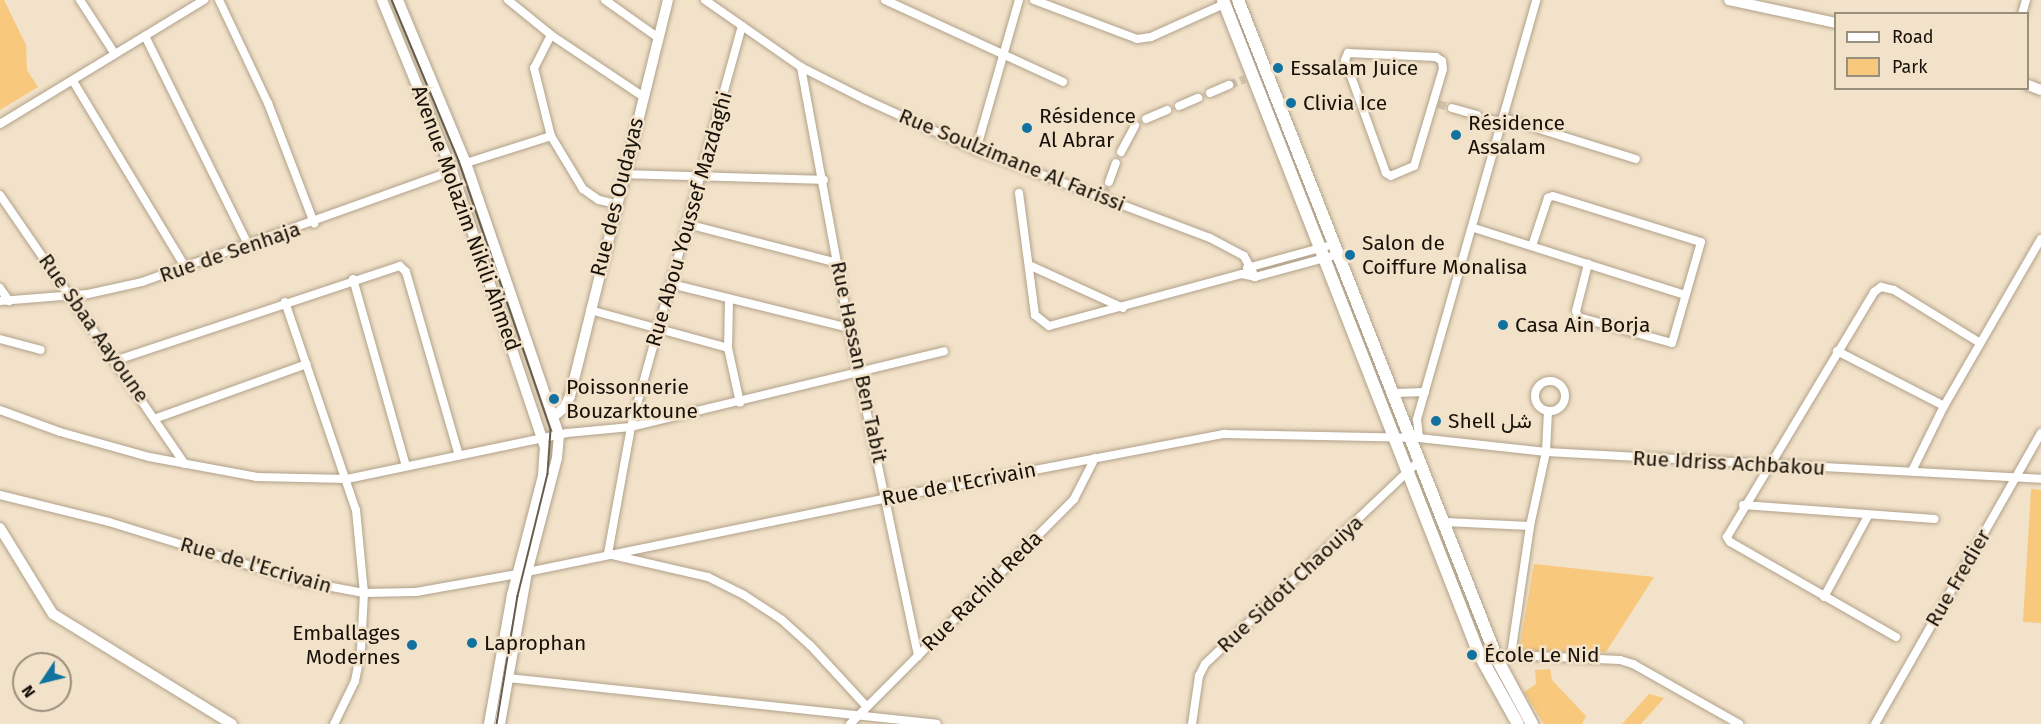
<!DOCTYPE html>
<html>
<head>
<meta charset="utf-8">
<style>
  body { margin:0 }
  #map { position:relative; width:2041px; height:724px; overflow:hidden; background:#f2e2c9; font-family:"Fira Sans",Vazirmatn,sans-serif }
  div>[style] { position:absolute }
  .green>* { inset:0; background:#f8c87d }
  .minor-tunnel>* { height:8px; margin-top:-4px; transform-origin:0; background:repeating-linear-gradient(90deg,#d1c3ac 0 8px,transparent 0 12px) }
  .roads { filter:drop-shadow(0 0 2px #b1a18a) drop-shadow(0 0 2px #b1a18a) }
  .minor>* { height:8px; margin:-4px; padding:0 4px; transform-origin:4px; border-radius:4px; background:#fff }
  .minor>.ring { margin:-4px; padding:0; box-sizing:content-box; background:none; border:8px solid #fff; border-radius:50% }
  .tertiary>* { height:10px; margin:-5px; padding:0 5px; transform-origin:5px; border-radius:5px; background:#fff }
  .primary>* { height:12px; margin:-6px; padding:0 6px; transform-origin:6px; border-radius:6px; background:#fff }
  .tram>* { height:1.5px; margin:-0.75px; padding:0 0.75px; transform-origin:0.75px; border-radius:0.75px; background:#675d4f }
  .dots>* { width:16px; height:16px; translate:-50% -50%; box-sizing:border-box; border:3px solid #f2e2c9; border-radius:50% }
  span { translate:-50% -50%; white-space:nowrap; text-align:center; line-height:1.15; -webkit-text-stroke:5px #f2e2c9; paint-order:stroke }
  .poi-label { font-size:21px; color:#171109 }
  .left { translate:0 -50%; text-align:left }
  .right { translate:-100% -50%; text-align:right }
  .street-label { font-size:21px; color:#171109 }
  .legend { position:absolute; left:1834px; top:12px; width:195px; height:78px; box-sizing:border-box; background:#f2e2c9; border:2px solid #9a8e7c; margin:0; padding:8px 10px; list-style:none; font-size:18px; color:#171109 }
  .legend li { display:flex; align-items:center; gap:12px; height:30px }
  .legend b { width:30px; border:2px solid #9a8e7c }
  .north { position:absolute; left:12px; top:652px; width:60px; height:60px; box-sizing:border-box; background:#f2e2c9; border:2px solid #9a8e7c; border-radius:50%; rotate:235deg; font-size:16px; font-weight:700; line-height:24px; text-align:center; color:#171109 }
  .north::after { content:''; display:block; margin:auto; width:21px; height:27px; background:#1172a0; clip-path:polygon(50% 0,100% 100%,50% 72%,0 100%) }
</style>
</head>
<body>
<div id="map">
  <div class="green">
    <div style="clip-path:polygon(0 0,4px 0,26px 45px,27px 70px,38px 87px,0 110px)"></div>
    <div style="clip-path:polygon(2031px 489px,2041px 490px,2041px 623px,2023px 622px)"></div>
    <div style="clip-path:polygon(1534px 564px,1654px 577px,1606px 652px,1519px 651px)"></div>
    <div style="clip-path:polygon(1550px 669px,1552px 680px,1586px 716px,1582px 724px,1544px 724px,1524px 692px,1536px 684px,1535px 670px)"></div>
    <div style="clip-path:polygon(1649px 694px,1664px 698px,1641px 724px,1622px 724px)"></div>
  </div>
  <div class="minor-tunnel">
    <div style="left:1229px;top:85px;width:17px;rotate:-21deg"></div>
    <div style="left:1438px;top:104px;width:15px;rotate:16deg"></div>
    <div style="left:1104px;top:195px;width:14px;rotate:-69deg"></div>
  </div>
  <div class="roads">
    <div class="minor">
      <div style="left:80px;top:0;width:64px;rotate:57.1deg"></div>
      <div style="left:219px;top:0;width:114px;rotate:64.6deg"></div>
      <div style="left:268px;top:103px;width:129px;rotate:69deg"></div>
      <div style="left:508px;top:0;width:55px;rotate:39.1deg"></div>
      <div style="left:551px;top:35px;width:110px;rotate:33.8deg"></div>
      <div style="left:605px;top:0;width:64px;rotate:35.4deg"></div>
      <div style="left:705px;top:0;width:117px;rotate:34.9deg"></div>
      <div style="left:801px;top:67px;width:71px;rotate:26.9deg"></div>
      <div style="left:864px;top:99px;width:123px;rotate:24.5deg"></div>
      <div style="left:976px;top:150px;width:250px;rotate:20.6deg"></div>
      <div style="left:1210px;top:238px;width:38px;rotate:28deg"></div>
      <div style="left:1244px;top:256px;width:24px;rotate:62deg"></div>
      <div style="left:885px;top:0;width:196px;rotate:24.7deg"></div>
      <div style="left:1034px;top:0;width:110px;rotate:20.7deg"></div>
      <div style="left:1137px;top:39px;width:14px;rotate:-8deg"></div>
      <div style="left:1151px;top:37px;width:80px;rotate:-24.3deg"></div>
      <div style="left:2022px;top:14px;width:15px;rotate:-74deg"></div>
      <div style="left:742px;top:26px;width:416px;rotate:105.5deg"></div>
      <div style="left:631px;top:427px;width:129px;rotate:100.3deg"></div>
      <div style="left:608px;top:554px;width:103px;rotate:13deg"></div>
      <div style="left:708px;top:577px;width:40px;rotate:26.6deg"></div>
      <div style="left:744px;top:595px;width:45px;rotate:33.3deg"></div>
      <div style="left:782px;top:620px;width:38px;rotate:42deg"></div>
      <div style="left:810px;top:645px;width:84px;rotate:47.4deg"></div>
      <div style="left:551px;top:35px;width:37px;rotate:117deg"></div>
      <div style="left:534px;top:68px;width:70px;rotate:76deg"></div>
      <div style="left:551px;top:136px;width:62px;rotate:58.9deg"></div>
      <div style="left:583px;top:189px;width:19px;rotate:35deg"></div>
      <div style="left:599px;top:200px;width:17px;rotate:13deg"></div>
      <div style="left:145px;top:36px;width:234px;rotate:63.7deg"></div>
      <div style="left:1348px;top:53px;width:88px;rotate:2.6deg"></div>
      <div style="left:1436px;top:57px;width:7px;rotate:34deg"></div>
      <div style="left:1442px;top:61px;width:8px;rotate:83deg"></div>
      <div style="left:1443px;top:69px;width:101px;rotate:106.6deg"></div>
      <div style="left:1414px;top:166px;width:25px;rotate:157deg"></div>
      <div style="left:1391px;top:176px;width:6px;rotate:-149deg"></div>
      <div style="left:1386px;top:173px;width:120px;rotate:-109.9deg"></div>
      <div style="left:1345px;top:60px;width:8px;rotate:-67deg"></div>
      <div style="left:801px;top:67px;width:265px;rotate:79.6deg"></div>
      <div style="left:849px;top:328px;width:335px;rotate:78.1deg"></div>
      <div style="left:73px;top:81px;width:218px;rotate:58.9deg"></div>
      <div style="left:1210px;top:93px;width:21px;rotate:-23deg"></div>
      <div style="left:1179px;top:106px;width:21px;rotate:-23deg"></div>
      <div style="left:1452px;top:108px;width:26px;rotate:16deg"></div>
      <div style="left:1504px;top:118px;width:138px;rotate:17.3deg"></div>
      <div style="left:1146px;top:119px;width:23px;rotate:-23deg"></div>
      <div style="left:1488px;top:119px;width:16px;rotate:15deg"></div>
      <div style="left:0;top:124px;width:239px;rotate:-31.3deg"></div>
      <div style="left:976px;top:150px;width:156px;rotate:-74deg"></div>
      <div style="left:1121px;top:152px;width:30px;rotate:-62deg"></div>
      <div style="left:466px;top:163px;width:89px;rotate:-17.6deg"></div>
      <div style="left:624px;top:174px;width:200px;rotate:1.7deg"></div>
      <div style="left:1109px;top:182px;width:20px;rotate:-70deg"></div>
      <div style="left:1019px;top:193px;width:123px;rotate:82.5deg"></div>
      <div style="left:1035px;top:315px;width:18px;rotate:38deg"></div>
      <div style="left:1049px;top:326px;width:200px;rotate:-15.1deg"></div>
      <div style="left:1242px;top:274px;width:13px;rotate:13deg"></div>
      <div style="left:1255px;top:277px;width:87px;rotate:-15.3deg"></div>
      <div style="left:0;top:195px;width:326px;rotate:55.5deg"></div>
      <div style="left:687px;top:224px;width:156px;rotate:14.5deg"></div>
      <div style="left:1474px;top:228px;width:221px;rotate:17.6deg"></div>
      <div style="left:1532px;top:246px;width:51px;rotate:-71.6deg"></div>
      <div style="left:1548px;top:198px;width:5px;rotate:-22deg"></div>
      <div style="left:1553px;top:196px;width:155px;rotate:17.3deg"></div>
      <div style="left:1701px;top:242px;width:105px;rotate:106deg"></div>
      <div style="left:1672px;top:343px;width:98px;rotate:-164.5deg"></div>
      <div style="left:1578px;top:317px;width:6px;rotate:-108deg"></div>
      <div style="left:1576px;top:311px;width:49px;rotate:-75.7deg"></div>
      <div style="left:1031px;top:266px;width:101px;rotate:24.5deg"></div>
      <div style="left:1247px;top:268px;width:91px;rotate:-15.3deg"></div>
      <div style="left:353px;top:279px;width:194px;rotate:74.2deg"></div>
      <div style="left:671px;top:284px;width:183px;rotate:13.9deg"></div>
      <div style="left:0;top:288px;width:16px;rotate:55deg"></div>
      <div style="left:0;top:301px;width:88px;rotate:-4.5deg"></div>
      <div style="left:88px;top:294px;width:55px;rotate:-12.5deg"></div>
      <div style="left:142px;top:282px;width:329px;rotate:-19.7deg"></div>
      <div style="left:729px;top:301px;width:47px;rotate:91.2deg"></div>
      <div style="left:728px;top:348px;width:56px;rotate:77.7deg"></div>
      <div style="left:285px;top:302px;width:220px;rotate:71.2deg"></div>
      <div style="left:356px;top:510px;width:83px;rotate:84.5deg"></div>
      <div style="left:364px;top:593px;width:57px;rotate:93deg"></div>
      <div style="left:361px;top:650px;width:32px;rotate:101deg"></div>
      <div style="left:355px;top:681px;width:48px;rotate:116deg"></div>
      <div style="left:590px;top:310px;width:143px;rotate:15.4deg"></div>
      <div style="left:0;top:339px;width:42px;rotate:15deg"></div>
      <div style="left:1837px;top:351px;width:120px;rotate:27.2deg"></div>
      <div style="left:117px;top:360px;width:298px;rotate:-18.4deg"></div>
      <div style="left:400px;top:266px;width:8px;rotate:45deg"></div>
      <div style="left:406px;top:272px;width:191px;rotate:73.9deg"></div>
      <div class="ring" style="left:1535px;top:381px;width:22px;height:22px"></div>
      <div style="left:1395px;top:393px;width:30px;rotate:-2deg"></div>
      <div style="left:0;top:410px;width:64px;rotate:20.1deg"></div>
      <div style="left:60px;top:432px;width:92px;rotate:15.7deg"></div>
      <div style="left:149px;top:457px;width:110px;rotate:10.5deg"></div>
      <div style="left:257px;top:477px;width:90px;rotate:1.3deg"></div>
      <div style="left:347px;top:479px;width:225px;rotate:-11.8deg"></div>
      <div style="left:567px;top:433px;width:64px;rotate:-5.4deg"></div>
      <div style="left:631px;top:427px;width:322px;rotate:-13.6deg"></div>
      <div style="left:157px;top:418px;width:159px;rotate:-19.8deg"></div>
      <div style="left:1419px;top:438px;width:128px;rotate:6.3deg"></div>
      <div style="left:1546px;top:452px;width:496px;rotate:3.1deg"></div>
      <div style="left:1912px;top:471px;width:72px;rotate:-63.8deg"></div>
      <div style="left:1944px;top:406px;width:193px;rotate:-59.9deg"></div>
      <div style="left:0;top:495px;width:112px;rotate:13.9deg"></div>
      <div style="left:109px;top:522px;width:200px;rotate:17.2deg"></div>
      <div style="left:300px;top:581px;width:65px;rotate:10.6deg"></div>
      <div style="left:364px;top:593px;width:52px;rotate:-1.1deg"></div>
      <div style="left:416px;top:592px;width:103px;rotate:-10.1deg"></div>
      <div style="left:1743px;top:505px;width:192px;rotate:4.2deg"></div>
      <div style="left:1445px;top:522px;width:85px;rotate:2.7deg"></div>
      <div style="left:527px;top:572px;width:369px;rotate:-11.6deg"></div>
      <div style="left:888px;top:498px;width:342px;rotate:-10.8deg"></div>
      <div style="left:1224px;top:434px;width:195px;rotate:1.2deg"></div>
      <div style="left:1419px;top:438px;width:19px;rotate:-96deg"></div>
      <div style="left:1417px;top:419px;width:436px;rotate:-74.1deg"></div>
      <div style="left:1824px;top:597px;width:92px;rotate:-61.5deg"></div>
      <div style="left:1896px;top:637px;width:191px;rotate:-150.2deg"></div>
      <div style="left:1730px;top:542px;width:6px;rotate:-121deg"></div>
      <div style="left:1727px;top:537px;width:286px;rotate:-59deg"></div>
      <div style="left:1874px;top:292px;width:9px;rotate:-36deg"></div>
      <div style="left:1881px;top:287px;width:13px;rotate:13deg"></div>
      <div style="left:1894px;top:290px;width:101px;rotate:31.6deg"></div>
      <div style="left:1511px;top:655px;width:130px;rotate:-81.6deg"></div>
      <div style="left:1530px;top:526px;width:76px;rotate:-77.8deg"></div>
      <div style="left:1546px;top:452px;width:41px;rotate:-87.2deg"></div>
      <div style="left:1498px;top:661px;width:14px;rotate:-25deg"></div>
      <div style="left:1511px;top:655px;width:109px;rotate:2.6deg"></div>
      <div style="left:1620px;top:660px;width:14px;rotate:17deg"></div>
      <div style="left:1633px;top:664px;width:122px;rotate:29.5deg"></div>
      <div style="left:508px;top:678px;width:431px;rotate:6.1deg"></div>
      <div style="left:850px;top:724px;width:317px;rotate:-45.1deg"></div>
      <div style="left:1074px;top:499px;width:46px;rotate:-62.9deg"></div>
      <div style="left:1192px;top:724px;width:49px;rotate:-81.7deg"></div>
      <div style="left:1199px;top:676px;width:13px;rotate:-63deg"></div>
      <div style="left:1205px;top:664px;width:296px;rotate:-43.5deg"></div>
      <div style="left:1875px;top:724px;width:335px;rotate:-60.3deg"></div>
    </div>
    <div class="tertiary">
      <div style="left:382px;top:0;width:185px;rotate:67.7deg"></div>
      <div style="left:452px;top:171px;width:291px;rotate:71.4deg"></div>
      <div style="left:545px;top:447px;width:29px;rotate:94deg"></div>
      <div style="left:543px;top:476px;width:123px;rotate:104.6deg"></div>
      <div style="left:512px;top:595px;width:131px;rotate:100.1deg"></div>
      <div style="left:398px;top:0;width:177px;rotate:67.4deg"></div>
      <div style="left:466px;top:163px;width:287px;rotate:71.1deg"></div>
      <div style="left:559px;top:435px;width:23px;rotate:95deg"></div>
      <div style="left:557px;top:458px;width:118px;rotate:104.7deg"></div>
      <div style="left:527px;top:572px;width:154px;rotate:100.1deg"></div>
      <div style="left:1729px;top:0;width:109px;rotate:12.1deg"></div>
      <div style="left:2028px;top:85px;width:14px;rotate:21deg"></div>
      <div style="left:553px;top:417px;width:16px;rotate:-40deg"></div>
      <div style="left:565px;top:407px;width:12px;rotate:-66deg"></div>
      <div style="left:570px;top:396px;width:408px;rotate:-76.1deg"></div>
      <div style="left:0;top:528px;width:101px;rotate:58.4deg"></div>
      <div style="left:53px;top:614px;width:210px;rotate:31.6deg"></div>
    </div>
    <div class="primary">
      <div style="left:1223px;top:0;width:702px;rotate:68.62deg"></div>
      <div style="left:1479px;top:654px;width:80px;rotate:60.9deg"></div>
      <div style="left:1238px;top:0;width:710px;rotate:68.53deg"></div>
      <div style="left:1498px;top:661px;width:72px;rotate:61.6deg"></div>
    </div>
  </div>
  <div class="tram">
    <div style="left:392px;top:0;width:174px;rotate:67.4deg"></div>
    <div style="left:459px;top:161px;width:284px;rotate:71.1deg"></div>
    <div style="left:551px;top:430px;width:44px;rotate:93.9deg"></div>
    <div style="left:548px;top:474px;width:126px;rotate:103.8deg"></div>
    <div style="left:518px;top:596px;width:130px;rotate:99.3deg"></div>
  </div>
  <div class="dots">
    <div style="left:1278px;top:68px;background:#1172a0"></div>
    <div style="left:1291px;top:103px;background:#1172a0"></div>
    <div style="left:1027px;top:128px;background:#1172a0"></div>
    <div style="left:1456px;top:135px;background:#1172a0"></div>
    <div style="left:1350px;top:255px;background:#1172a0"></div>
    <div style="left:1503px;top:325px;background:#1172a0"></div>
    <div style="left:554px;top:399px;background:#1172a0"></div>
    <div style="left:1436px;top:421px;background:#1172a0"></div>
    <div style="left:472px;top:643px;background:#1172a0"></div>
    <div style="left:412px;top:645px;background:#1172a0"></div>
    <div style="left:1472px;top:655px;background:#1172a0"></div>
  </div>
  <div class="poi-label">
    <span class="left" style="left:1290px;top:68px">Essalam Juice</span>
    <span class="left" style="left:1303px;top:103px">Clivia Ice</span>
    <span class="left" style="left:1039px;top:128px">Résidence<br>Al Abrar</span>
    <span class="left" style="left:1468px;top:135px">Résidence<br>Assalam</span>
    <span class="left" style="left:1362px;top:255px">Salon de<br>Coiffure Monalisa</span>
    <span class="left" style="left:1515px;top:325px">Casa Ain Borja</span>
    <span class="left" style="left:566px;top:399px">Poissonnerie<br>Bouzarktoune</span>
    <span class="left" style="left:1448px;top:421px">Shell شل</span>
    <span class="right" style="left:400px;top:645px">Emballages<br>Modernes</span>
    <span class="left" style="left:484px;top:643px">Laprophan</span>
    <span class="left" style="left:1484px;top:655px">École Le Nid</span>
  </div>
  <div class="street-label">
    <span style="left:1012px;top:160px;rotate:22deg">Rue Soulzimane Al Farissi</span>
    <span style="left:617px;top:197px;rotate:-76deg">Rue des Oudayas</span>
    <span style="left:466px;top:218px;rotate:70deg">Avenue Molazim Nikili Ahmed</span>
    <span style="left:689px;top:219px;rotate:-74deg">Rue Abou Youssef Mazdaghi</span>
    <span style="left:230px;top:252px;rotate:-19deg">Rue de Senhaja</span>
    <span style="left:94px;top:328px;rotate:55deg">Rue Sbaa Aayoune</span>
    <span style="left:859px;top:362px;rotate:78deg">Rue Hassan Ben Tabit</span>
    <span style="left:1729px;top:463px;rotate:3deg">Rue Idriss Achbakou</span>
    <span style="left:959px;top:484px;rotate:-11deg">Rue de l'Ecrivain</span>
    <span style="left:256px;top:565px;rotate:16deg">Rue de l'Ecrivain</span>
    <span style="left:1958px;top:578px;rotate:-60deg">Rue Fredier</span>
    <span style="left:1290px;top:584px;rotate:-43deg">Rue Sidoti Chaouiya</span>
    <span style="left:982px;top:591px;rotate:-45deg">Rue Rachid Reda</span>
  </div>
  <ul class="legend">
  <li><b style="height:8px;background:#fff"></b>Road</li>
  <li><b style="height:16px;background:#f8c87d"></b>Park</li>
  </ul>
  <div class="north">N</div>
</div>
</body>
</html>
